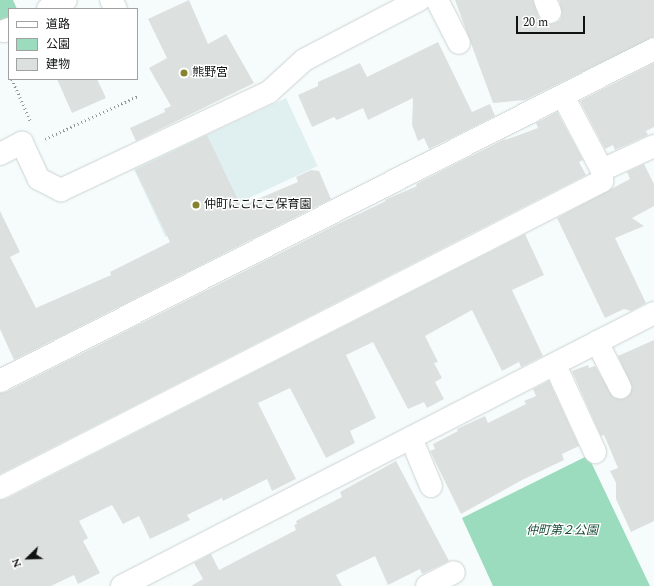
<!DOCTYPE html>
<html>
<head>
<meta charset="utf-8">
<style>
  body { margin:0 }
  #map { position:relative; width:654px; height:586px; overflow:hidden; background:#f6fcfc; font-family:Spectral,"Noto Sans JP",serif }
  div>[style] { position:absolute }
  .built>* { inset:0; background:#e0f0f0; transform-origin:0 0 }
  .green>* { inset:0; background:#9adcbd }
  .building>* { inset:0; background:#dce1e0 }
  .path>* { height:2.5px; margin-top:-1.25px; transform-origin:0; background:repeating-linear-gradient(90deg,#939797 0 1px,transparent 0 4px) }
  .roads { filter:drop-shadow(0 0 1px #ccd2d2) drop-shadow(0 0 1px #ccd2d2) }
  .minor>* { height:22px; margin:-11px; padding:0 11px; transform-origin:11px; border-radius:11px; background:#fff }
  .dots>* { width:11px; height:11px; translate:-50% -50%; box-sizing:border-box; border:2px solid #fff; border-radius:50% }
  span { translate:-50% -50%; white-space:nowrap; text-align:center; line-height:1.15; -webkit-text-stroke:3px #fff; paint-order:stroke }
  .poi-label { font-size:12px; color:#111313 }
  .left { translate:0 -50%; text-align:left }
  .park-label { font-size:12px; color:#194b37; font-style:italic }
  .legend { position:absolute; left:8px; top:8px; width:130px; height:72px; box-sizing:border-box; background:#fff; border:1px solid #a0a1a1; margin:0; padding:5px 7px; list-style:none; font-size:12px; color:#111313 }
  .legend li { display:flex; align-items:center; gap:8px; height:20px }
  .legend b { width:20px; border:1px solid #a0a1a1 }
  .north { position:absolute; left:8px; top:538px; width:40px; height:40px; -webkit-text-stroke:3px #fff; paint-order:stroke; rotate:247deg; font-size:11px; font-weight:700; line-height:16px; text-align:center; color:#111313 }
  .north::after { content:''; display:block; margin:auto; width:14px; height:18px; background:#111313; clip-path:polygon(50% 0,100% 100%,50% 72%,0 100%) }
  .scale { position:absolute; left:516px; top:16px; width:69px; height:18px; box-sizing:border-box; border:2px solid #111313; border-top:0; padding-left:5px; font-size:12px; line-height:14px; white-space:nowrap; color:#111313; -webkit-text-stroke:3px #fff; paint-order:stroke }
</style>
</head>
<body>
<div id="map">
  <div class="built">
    <div style="left:286px;top:98px;width:75px;height:168px;rotate:65deg"></div>
  </div>
  <div class="green">
    <div style="clip-path:polygon(0 0,13px 0,17px 9px,9px 9px,9px 20px,0 24px)"></div>
    <div style="clip-path:polygon(585px 457px,591px 462px,650px 586px,493px 586px,462px 518px)"></div>
  </div>
  <div class="building">
    <div style="clip-path:polygon(189px 0,208px 44px,226px 34px,254px 83px,136px 141px,130px 128px,165px 112px,164px 109px,171px 106px,149px 68px,167px 58px,148px 19px)"></div>
    <div style="clip-path:polygon(455px 0,533px 0,539px 17px,543px 22px,549px 24px,555px 23px,560px 20px,562px 14px,559px 0,654px 0,654px 37px,525px 100px,493px 103px)"></div>
    <div style="clip-path:polygon(438px 42px,472px 112px,490px 104px,495px 116px,429px 149px,424px 138px,418px 141px,412px 125px,413px 98px,368px 120px,363px 108px,337px 120px,334px 117px,312px 127px,298px 95px,318px 86px,318px 82px,360px 63px,367px 77px)"></div>
    <div style="clip-path:polygon(654px 63px,654px 127px,646px 131px,648px 135px,615px 150px,613px 145px,605px 149px,580px 101px)"></div>
    <div style="clip-path:polygon(57px 79px,97px 79px,106px 98px,72px 113px)"></div>
    <div style="clip-path:polygon(557px 112px,583px 160px,579px 162px,586px 175px,0 474px,0 393px,6px 392px,342px 222px,386px 201px,385px 200px,417px 186px,416px 184px,505px 139px,505px 140px,538px 128px,536px 123px)"></div>
    <div style="clip-path:polygon(207px 135px,241px 206px,298px 182px,296px 177px,311px 170px,319px 171px,331px 199px,14px 360px,0 329px,0 211px,20px 252px,10px 257px,36px 308px,111px 275px,110px 272px,170px 242px,135px 170px)"></div>
    <div style="clip-path:polygon(644px 164px,654px 184px,654px 206px,632px 218px,644px 226px,615px 238px,646px 303px,631px 311px,624px 309px,605px 318px,557px 218px,630px 179px,627px 172px)"></div>
    <div style="clip-path:polygon(525px 234px,544px 275px,512px 290px,543px 356px,521px 367px,519px 362px,502px 371px,472px 310px,425px 336px,438px 362px,434px 363px,442px 378px,435px 382px,444px 399px,427px 408px,424px 402px,408px 409px,373px 342px,346px 355px,376px 418px,350px 431px,355px 443px,326px 458px,290px 388px,258px 403px,296px 479px,272px 491px,267px 479px,223px 501px,222px 498px,187px 515px,190px 520px,150px 539px,139px 516px,123px 524px,112px 505px,79px 521px,88px 538px,83px 541px,100px 573px,78px 584px,74px 575px,51px 586px,0 586px,0 500px,6px 499px)"></div>
    <div style="clip-path:polygon(654px 340px,654px 521px,631px 532px,616px 499px,616px 483px,610px 471px,618px 468px,604px 435px,601px 436px,572px 371px,588px 365px,589px 368px,595px 366px,613px 397px,619px 399px,625px 398px,630px 394px,632px 387px,618px 356px)"></div>
    <div style="clip-path:polygon(549px 381px,579px 446px,562px 454px,564px 460px,522px 480px,461px 514px,430px 451px,435px 449px,433px 444px,458px 431px,457px 429px,485px 416px,488px 423px,526px 404px,524px 401px,536px 396px,533px 389px)"></div>
    <div style="clip-path:polygon(396px 461px,449px 561px,422px 574px,420px 569px,388px 585px,375px 556px,336px 575px,342px 586px,191px 586px,203px 579px,194px 563px,211px 554px,219px 570px,296px 530px,294px 525px,297px 524px,296px 521px,342px 497px,340px 492px)"></div>
  </div>
  <div class="path">
    <div style="left:12px;top:79px;width:47px;rotate:66.2deg"></div>
    <div style="left:45px;top:139px;width:102px;rotate:-24.8deg"></div>
  </div>
  <div class="roads">
    <div class="minor">
      <div style="left:111px;top:0;width:10px;rotate:61deg"></div>
      <div style="left:437px;top:0;width:48px;rotate:62.9deg"></div>
      <div style="left:545px;top:0;width:13px;rotate:67deg"></div>
      <div style="left:48px;top:9px;width:20px;rotate:-27deg"></div>
      <div style="left:4px;top:31px;width:5px;rotate:-22deg"></div>
      <div style="left:563px;top:96px;width:84px;rotate:62.2deg"></div>
      <div style="left:0;top:154px;width:25px;rotate:-27deg"></div>
      <div style="left:22px;top:143px;width:40px;rotate:65deg"></div>
      <div style="left:39px;top:179px;width:25px;rotate:27deg"></div>
      <div style="left:61px;top:190px;width:230px;rotate:-25.2deg"></div>
      <div style="left:269px;top:92px;width:47px;rotate:-42.4deg"></div>
      <div style="left:304px;top:60px;width:130px;rotate:-27.6deg"></div>
      <div style="left:597px;top:342px;width:51px;rotate:62.9deg"></div>
      <div style="left:555px;top:365px;width:96px;rotate:65.3deg"></div>
      <div style="left:0;top:381px;width:733px;rotate:-26.91deg"></div>
      <div style="left:411px;top:438px;width:52px;rotate:67.4deg"></div>
      <div style="left:0;top:488px;width:676px;rotate:-27.02deg"></div>
      <div style="left:602px;top:181px;width:11px;rotate:-90deg"></div>
      <div style="left:602px;top:170px;width:57px;rotate:-24.8deg"></div>
      <div style="left:122px;top:586px;width:598px;rotate:-27.16deg"></div>
      <div style="left:427px;top:586px;width:30px;rotate:-27deg"></div>
    </div>
  </div>
  <div class="dots">
    <div style="left:184px;top:73px;background:#85832c"></div>
    <div style="left:196px;top:205px;background:#85832c"></div>
  </div>
  <div class="poi-label">
    <span class="left" style="left:192px;top:73px">熊野宮</span>
    <span class="left" style="left:204px;top:205px">仲町にこにこ保育園</span>
  </div>
  <div class="park-label">
    <span style="left:562px;top:531px">仲町第２公園</span>
  </div>
  <ul class="legend">
  <li><b style="height:5px;background:#fff"></b>道路</li>
  <li><b style="height:11px;background:#9adcbd"></b>公園</li>
  <li><b style="height:11px;background:#dce1e0"></b>建物</li>
  </ul>
  <div class="north">N</div>
  <div class="scale">20 m</div>
</div>
</body>
</html>
